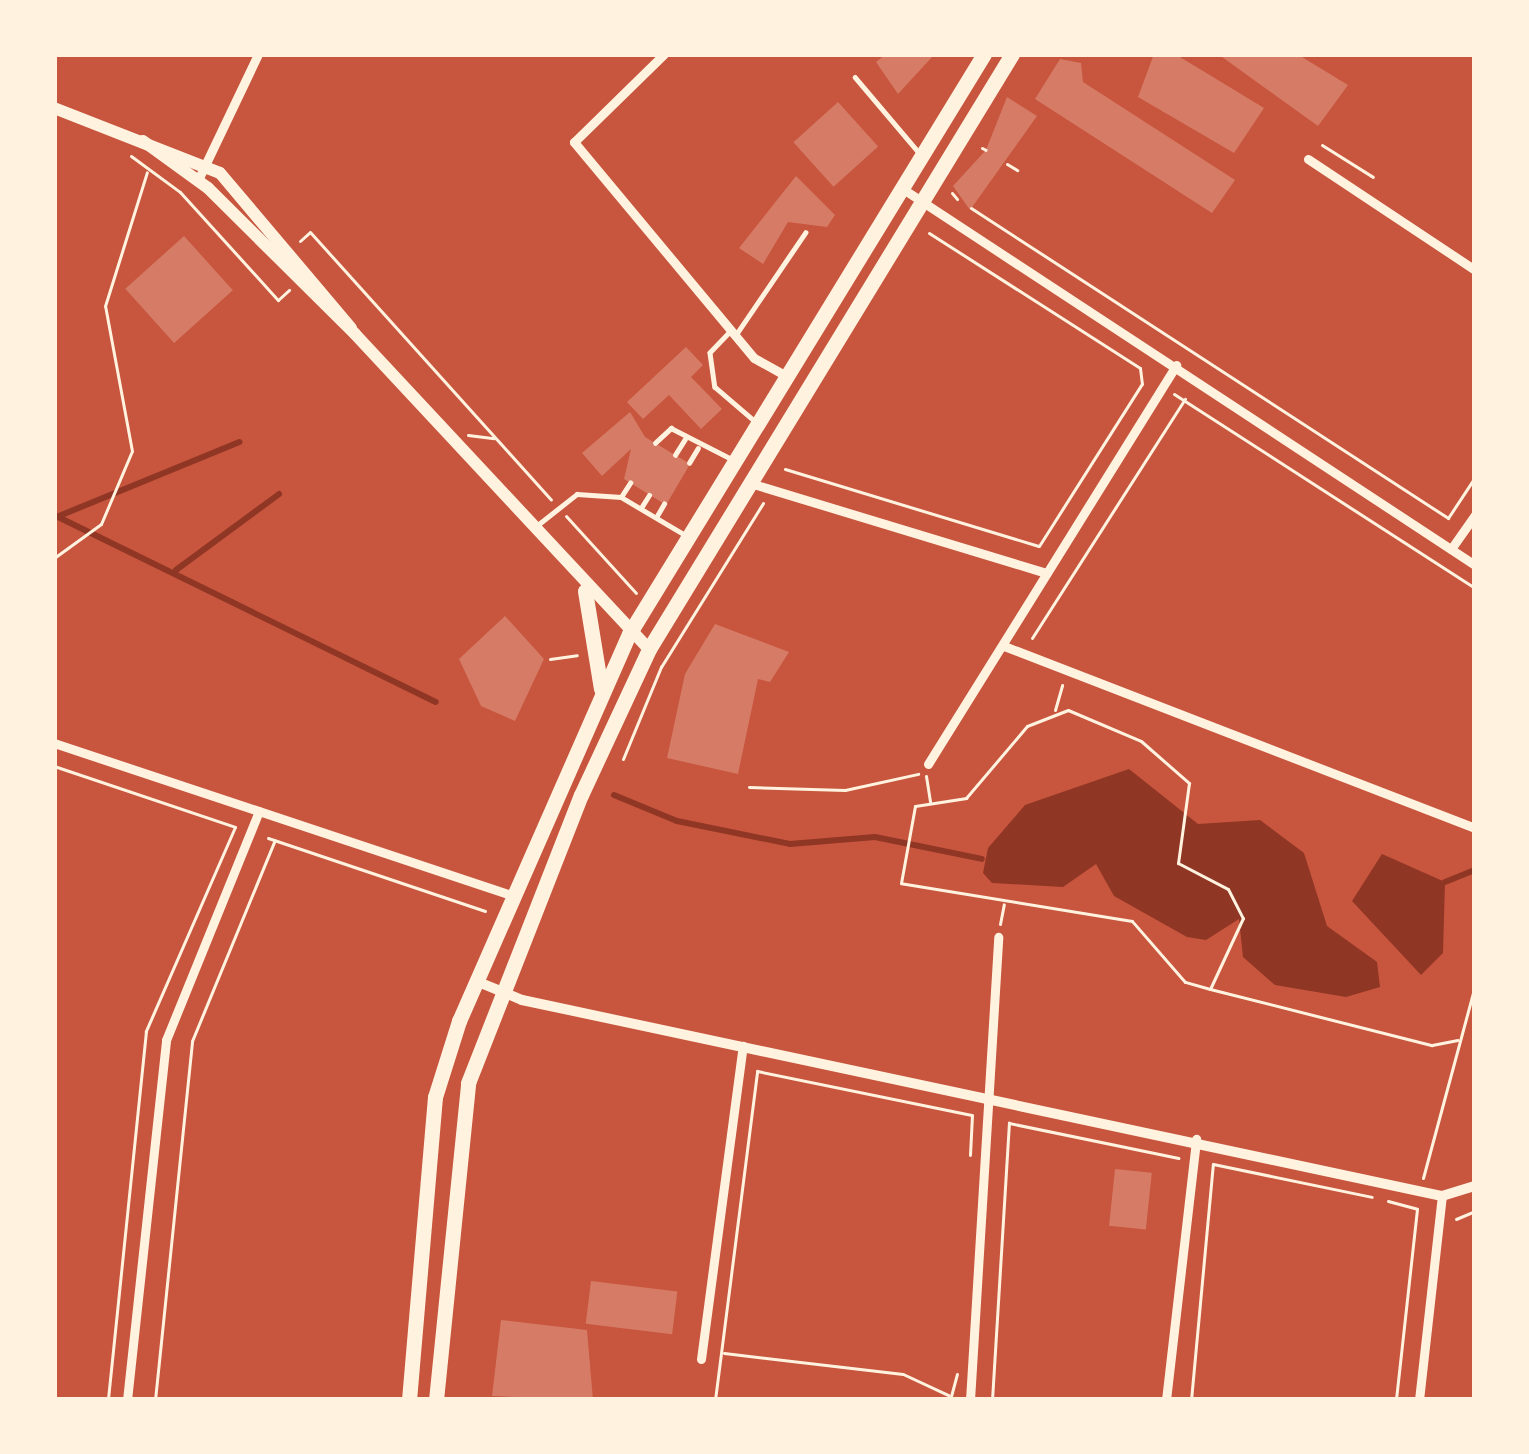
<!DOCTYPE html>
<html>
<head>
<meta charset="utf-8">
<style>
  body { margin:0 }
  #map { position:relative; width:1529px; height:1454px; overflow:hidden; background:#c8553d; font-family:Inter,sans-serif }
  div>[style] { position:absolute }
  .water>* { inset:0; background:#8f3625 }
  .stream>* { height:6px; margin:-3px; padding:0 3px; transform-origin:3px; border-radius:3px; background:#8f3625 }
  .building>* { inset:0; background:#d67c66; transform-origin:0 0 }
  .path>* { height:3px; margin:-1.5px; padding:0 1.5px; transform-origin:1.5px; border-radius:1.5px; background:#fff3e0 }
  .service>* { height:4.5px; margin:-2.25px; padding:0 2.25px; transform-origin:2.25px; border-radius:2.25px; background:#fff3e0 }
  .minor>* { height:9px; margin:-4.5px; padding:0 4.5px; transform-origin:4.5px; border-radius:4.5px; background:#fff3e0 }
  .tertiary>* { height:10px; margin:-5px; padding:0 5px; transform-origin:5px; border-radius:5px; background:#fff3e0 }
  .secondary>* { height:12px; margin:-6px; padding:0 6px; transform-origin:6px; border-radius:6px; background:#fff3e0 }
  .trunk>* { height:15px; margin:-7.5px; padding:0 7.5px; transform-origin:7.5px; border-radius:7.5px; background:#fff3e0 }
  span { translate:-50% -50%; white-space:nowrap; text-align:center; line-height:1.15; -webkit-text-stroke:12px #fff3e0; paint-order:stroke }
  .frame { position:absolute; inset:0; border:57px solid #fff3e0; pointer-events:none }
</style>
</head>
<body>
<div id="map">
  <div class="water">
    <div style="clip-path:polygon(1129px 769px,1198px 824px,1260px 820px,1304px 853px,1327px 926px,1377px 962px,1380px 987px,1346px 997px,1275px 985px,1243px 957px,1239px 919px,1206px 940px,1187px 937px,1114px 896px,1096px 864px,1063px 887px,992px 883px,983px 873px,988px 848px,1025px 805px)"></div>
    <div style="clip-path:polygon(1382px 854px,1445px 882px,1443px 953px,1421px 975px,1352px 901px)"></div>
  </div>
  <div class="stream">
    <div style="left:54px;top:515px;width:425px;rotate:26.1deg"></div>
    <div style="left:59px;top:516px;width:195px;rotate:-22.3deg"></div>
    <div style="left:176px;top:570px;width:128px;rotate:-36.4deg"></div>
    <div style="left:614px;top:795px;width:68px;rotate:22.4deg"></div>
    <div style="left:677px;top:821px;width:115px;rotate:11.5deg"></div>
    <div style="left:790px;top:844px;width:85px;rotate:-4.7deg"></div>
    <div style="left:875px;top:837px;width:109px;rotate:11.6deg"></div>
    <div style="left:1445px;top:882px;width:32px;rotate:-22deg"></div>
  </div>
  <div class="building">
    <div style="clip-path:polygon(886px 54px,929px 54px,932px 57px,898px 94px,876px 62px)"></div>
    <div style="clip-path:polygon(1154px 54px,1175px 54px,1264px 108px,1234px 153px,1138px 97px)"></div>
    <div style="clip-path:polygon(1218px 54px,1297px 54px,1348px 85px,1318px 126px)"></div>
    <div style="clip-path:polygon(1060px 59px,1081px 63px,1083px 82px,1235px 180px,1212px 213px,1035px 99px)"></div>
    <div style="clip-path:polygon(1007px 97px,1037px 116px,970px 210px,953px 186px,986px 150px)"></div>
    <div style="left:838px;top:102px;width:60px;height:60px;rotate:48deg"></div>
    <div style="clip-path:polygon(796px 176px,835px 215px,827px 227px,788px 222px,763px 264px,739px 248px)"></div>
    <div style="left:184px;top:236px;width:73px;height:79px;rotate:48deg"></div>
    <div style="clip-path:polygon(686px 347px,703px 365px,691px 377px,722px 409px,701px 429px,669px 395px,643px 419px,627px 402px)"></div>
    <div style="clip-path:polygon(630px 412px,645px 437px,690px 464px,666px 505px,624px 479px,631px 449px,602px 476px,582px 453px)"></div>
    <div style="clip-path:polygon(505px 616px,544px 659px,515px 721px,481px 706px,459px 659px)"></div>
    <div style="clip-path:polygon(715px 624px,789px 652px,770px 682px,758px 679px,738px 774px,667px 758px,685px 674px)"></div>
    <div style="left:1115px;top:1169px;width:37px;height:57px;rotate:6deg"></div>
    <div style="left:591px;top:1281px;width:87px;height:43px;rotate:7deg"></div>
    <div style="clip-path:polygon(501px 1320px,587px 1330px,593px 1400px,492px 1396px)"></div>
  </div>
  <div class="path">
    <div style="left:1322px;top:145px;width:60px;rotate:32.1deg"></div>
    <div style="left:982px;top:148px;width:4px;rotate:27deg"></div>
    <div style="left:131px;top:156px;width:61px;rotate:36.3deg"></div>
    <div style="left:180px;top:192px;width:146px;rotate:47.8deg"></div>
    <div style="left:278px;top:300px;width:15px;rotate:-42deg"></div>
    <div style="left:1007px;top:164px;width:12px;rotate:31deg"></div>
    <div style="left:952px;top:193px;width:8px;rotate:50deg"></div>
    <div style="left:971px;top:208px;width:569px;rotate:33.02deg"></div>
    <div style="left:1448px;top:518px;width:49px;rotate:-56.6deg"></div>
    <div style="left:929px;top:233px;width:250px;rotate:32.6deg"></div>
    <div style="left:1140px;top:368px;width:16px;rotate:83deg"></div>
    <div style="left:300px;top:241px;width:13px;rotate:-42deg"></div>
    <div style="left:310px;top:232px;width:360px;rotate:48deg"></div>
    <div style="left:1474px;top:244px;width:1px;rotate:45deg"></div>
    <div style="left:1174px;top:394px;width:358px;rotate:32.8deg"></div>
    <div style="left:468px;top:435px;width:26px;rotate:7deg"></div>
    <div style="left:785px;top:469px;width:265px;rotate:16.9deg"></div>
    <div style="left:1039px;top:546px;width:192px;rotate:-57.6deg"></div>
    <div style="left:566px;top:516px;width:104px;rotate:47.7deg"></div>
    <div style="left:54px;top:558px;width:58px;rotate:-35.9deg"></div>
    <div style="left:101px;top:524px;width:79px;rotate:-67deg"></div>
    <div style="left:132px;top:451px;width:147px;rotate:-100.5deg"></div>
    <div style="left:105px;top:306px;width:140px;rotate:-72.6deg"></div>
    <div style="left:1032px;top:638px;width:284px;rotate:-57.4deg"></div>
    <div style="left:550px;top:659px;width:27px;rotate:-8deg"></div>
    <div style="left:1055px;top:710px;width:26px;rotate:-74deg"></div>
    <div style="left:1068px;top:710px;width:79px;rotate:23deg"></div>
    <div style="left:1141px;top:741px;width:64px;rotate:41.2deg"></div>
    <div style="left:1189px;top:783px;width:81px;rotate:97.8deg"></div>
    <div style="left:1178px;top:863px;width:56px;rotate:27.5deg"></div>
    <div style="left:1228px;top:889px;width:33px;rotate:63deg"></div>
    <div style="left:1243px;top:918px;width:78px;rotate:114.9deg"></div>
    <div style="left:1210px;top:989px;width:26px;rotate:-164deg"></div>
    <div style="left:1185px;top:982px;width:81px;rotate:-131deg"></div>
    <div style="left:1132px;top:921px;width:234px;rotate:-170.7deg"></div>
    <div style="left:901px;top:883px;width:78px;rotate:-79.7deg"></div>
    <div style="left:915px;top:806px;width:52px;rotate:-8.9deg"></div>
    <div style="left:966px;top:798px;width:94px;rotate:-49.7deg"></div>
    <div style="left:1027px;top:726px;width:44px;rotate:-21.3deg"></div>
    <div style="left:623px;top:759px;width:100px;rotate:-67.6deg"></div>
    <div style="left:661px;top:667px;width:193px;rotate:-58.1deg"></div>
    <div style="left:54px;top:766px;width:191px;rotate:18.6deg"></div>
    <div style="left:235px;top:827px;width:223px;rotate:113.6deg"></div>
    <div style="left:146px;top:1031px;width:371px;rotate:95.9deg"></div>
    <div style="left:926px;top:776px;width:26px;rotate:81deg"></div>
    <div style="left:749px;top:787px;width:96px;rotate:1.8deg"></div>
    <div style="left:845px;top:790px;width:75px;rotate:-12.4deg"></div>
    <div style="left:268px;top:838px;width:229px;rotate:18.6deg"></div>
    <div style="left:1000px;top:924px;width:20px;rotate:-79deg"></div>
    <div style="left:1210px;top:989px;width:229px;rotate:14.2deg"></div>
    <div style="left:1432px;top:1045px;width:26px;rotate:-11deg"></div>
    <div style="left:1423px;top:1178px;width:200px;rotate:-74.9deg"></div>
    <div style="left:1388px;top:1201px;width:30px;rotate:15deg"></div>
    <div style="left:1417px;top:1209px;width:192px;rotate:96.3deg"></div>
    <div style="left:1456px;top:1219px;width:21px;rotate:-23deg"></div>
    <div style="left:724px;top:1353px;width:180px;rotate:6.7deg"></div>
    <div style="left:903px;top:1374px;width:50px;rotate:25deg"></div>
    <div style="left:155px;top:1400px;width:361px;rotate:-84.1deg"></div>
    <div style="left:192px;top:1041px;width:217px;rotate:-67.6deg"></div>
    <div style="left:715px;top:1400px;width:332px;rotate:-82.7deg"></div>
    <div style="left:757px;top:1071px;width:219px;rotate:11.6deg"></div>
    <div style="left:972px;top:1115px;width:40px;rotate:92.9deg"></div>
    <div style="left:950px;top:1400px;width:27px;rotate:-75deg"></div>
    <div style="left:992px;top:1400px;width:278px;rotate:-86.5deg"></div>
    <div style="left:1009px;top:1123px;width:173px;rotate:11.7deg"></div>
    <div style="left:1191px;top:1400px;width:237px;rotate:-84.7deg"></div>
    <div style="left:1213px;top:1164px;width:162px;rotate:11.7deg"></div>
  </div>
  <div class="service">
    <div style="left:855px;top:77px;width:96px;rotate:49.7deg"></div>
    <div style="left:731px;top:331px;width:30px;rotate:134deg"></div>
    <div style="left:710px;top:353px;width:34px;rotate:82deg"></div>
    <div style="left:715px;top:387px;width:54px;rotate:40.5deg"></div>
    <div style="left:735px;top:336px;width:125px;rotate:-55.8deg"></div>
    <div style="left:655px;top:443px;width:22px;rotate:-43deg"></div>
    <div style="left:671px;top:428px;width:66px;rotate:27deg"></div>
    <div style="left:675px;top:455px;width:19px;rotate:-58deg"></div>
    <div style="left:689px;top:463px;width:17px;rotate:-59deg"></div>
    <div style="left:621px;top:497px;width:17px;rotate:-57deg"></div>
    <div style="left:641px;top:508px;width:15px;rotate:-58deg"></div>
    <div style="left:657px;top:516px;width:14px;rotate:-60deg"></div>
    <div style="left:535px;top:527px;width:53px;rotate:-38.2deg"></div>
    <div style="left:577px;top:494px;width:44px;rotate:3.9deg"></div>
    <div style="left:621px;top:497px;width:77px;rotate:30.6deg"></div>
  </div>
  <div class="minor">
    <div style="left:664px;top:54px;width:126px;rotate:135.6deg"></div>
    <div style="left:574px;top:142px;width:281px;rotate:50.2deg"></div>
    <div style="left:754px;top:358px;width:35px;rotate:29deg"></div>
    <div style="left:1308px;top:159px;width:201px;rotate:33.6deg"></div>
    <div style="left:198px;top:180px;width:140px;rotate:-64.5deg"></div>
    <div style="left:900px;top:187px;width:688px;rotate:33.32deg"></div>
    <div style="left:750px;top:483px;width:310px;rotate:16.9deg"></div>
    <div style="left:1451px;top:549px;width:42px;rotate:-54.8deg"></div>
    <div style="left:1004px;top:646px;width:505px;rotate:21.13deg"></div>
    <div style="left:54px;top:743px;width:484px;rotate:18.4deg"></div>
    <div style="left:928px;top:764px;width:470px;rotate:-58.1deg"></div>
    <div style="left:701px;top:1359px;width:316px;rotate:-82.4deg"></div>
    <div style="left:127px;top:1400px;width:362px;rotate:-83.8deg"></div>
    <div style="left:166px;top:1040px;width:247px;rotate:-67.9deg"></div>
    <div style="left:970px;top:1400px;width:464px;rotate:-86.5deg"></div>
    <div style="left:1166px;top:1400px;width:263px;rotate:-83.4deg"></div>
    <div style="left:1419px;top:1400px;width:205px;rotate:-83.6deg"></div>
  </div>
  <div class="tertiary">
    <div style="left:476px;top:981px;width:50px;rotate:22.4deg"></div>
    <div style="left:522px;top:1000px;width:941px;rotate:12.03deg"></div>
    <div style="left:1442px;top:1196px;width:34px;rotate:-17deg"></div>
  </div>
  <div class="secondary">
    <div style="left:54px;top:108px;width:178px;rotate:21.4deg"></div>
    <div style="left:220px;top:173px;width:203px;rotate:49.8deg"></div>
    <div style="left:143px;top:141px;width:80px;rotate:35.9deg"></div>
    <div style="left:208px;top:188px;width:207px;rotate:44.8deg"></div>
    <div style="left:355px;top:334px;width:431px;rotate:47deg"></div>
  </div>
  <div class="trunk">
    <div style="left:585px;top:591px;width:99px;rotate:80.7deg"></div>
    <div style="left:409px;top:1400px;width:304px;rotate:-85.1deg"></div>
    <div style="left:435px;top:1097px;width:80px;rotate:-72.5deg"></div>
    <div style="left:459px;top:1021px;width:423px;rotate:-66.3deg"></div>
    <div style="left:629px;top:634px;width:680px;rotate:-58.53deg"></div>
    <div style="left:436px;top:1400px;width:319px;rotate:-84.2deg"></div>
    <div style="left:468px;top:1083px;width:309px;rotate:-68.6deg"></div>
    <div style="left:581px;top:795px;width:161px;rotate:-65deg"></div>
    <div style="left:649px;top:649px;width:697px;rotate:-58.61deg"></div>
  </div>
  <div class="frame"></div>
</div>
</body>
</html>
